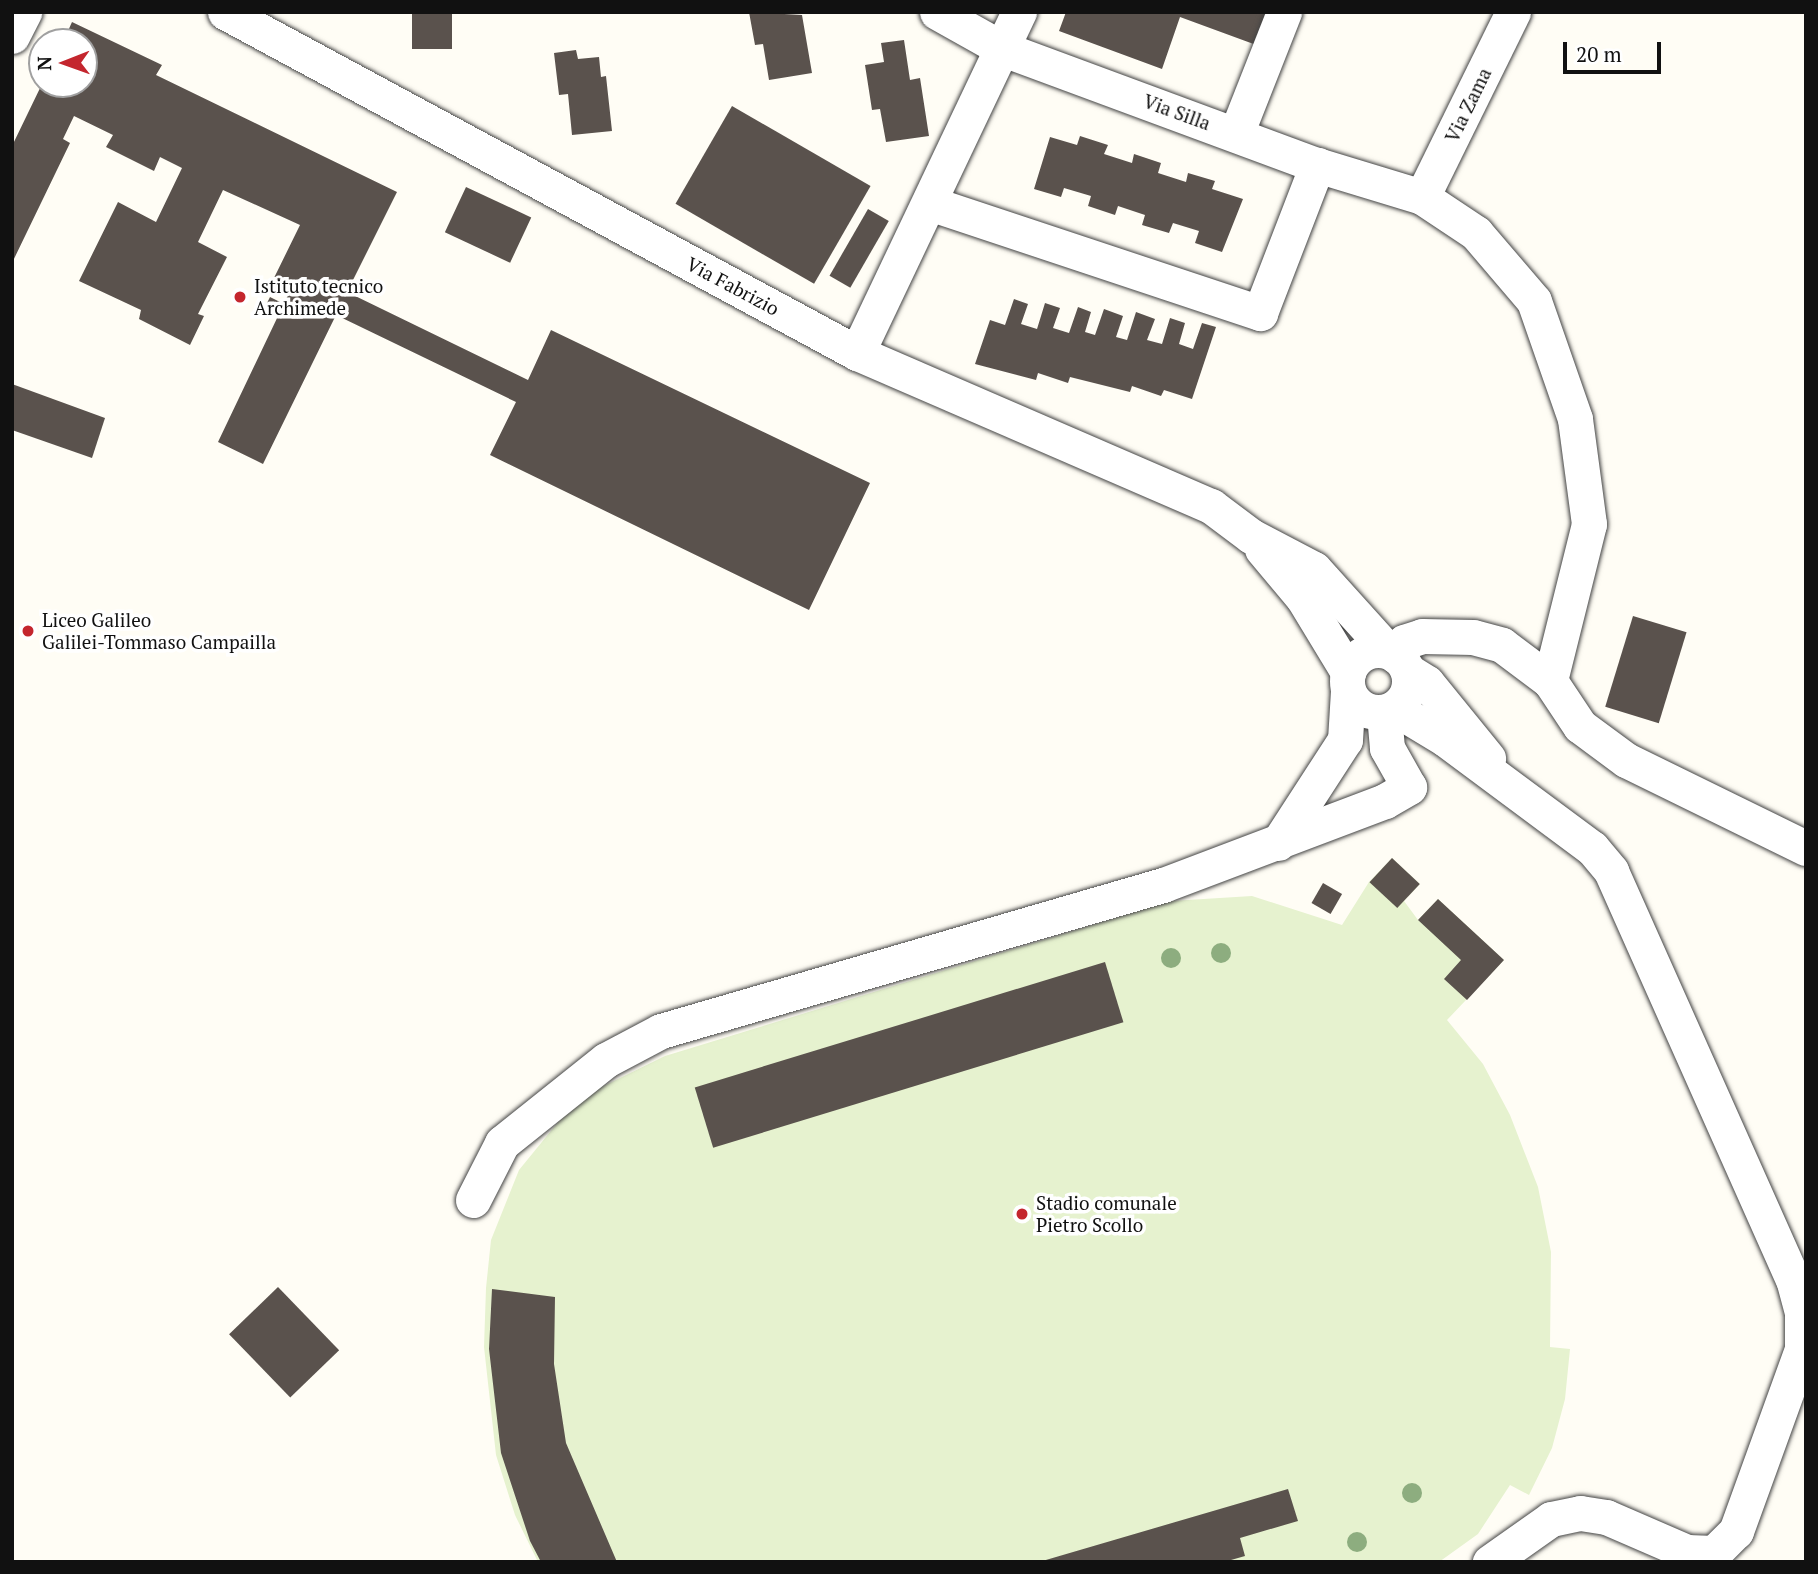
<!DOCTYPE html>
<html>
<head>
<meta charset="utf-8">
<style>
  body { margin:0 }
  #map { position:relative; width:1818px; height:1574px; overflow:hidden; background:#fffdf5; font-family:"PT Serif",serif }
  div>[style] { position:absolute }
  .pitch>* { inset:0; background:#e6f2cf }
  .building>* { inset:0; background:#5a524d; transform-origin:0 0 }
  .roads { filter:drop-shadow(0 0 2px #444) drop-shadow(0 0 2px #444) }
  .minor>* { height:35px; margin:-17.5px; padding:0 17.5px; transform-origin:17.5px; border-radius:17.5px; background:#fff }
  .minor>.ring { margin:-17.5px; padding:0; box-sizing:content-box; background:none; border:35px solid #fff; border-radius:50% }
  .trees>* { width:20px; height:20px; margin:-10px; border-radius:50%; background:#8dad7f }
  .dots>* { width:19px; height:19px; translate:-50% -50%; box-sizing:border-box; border:4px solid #fff; border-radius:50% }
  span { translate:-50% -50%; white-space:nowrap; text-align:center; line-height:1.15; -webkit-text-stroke:7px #fff; paint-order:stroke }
  .street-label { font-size:19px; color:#111 }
  .poi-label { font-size:19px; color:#111 }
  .left { translate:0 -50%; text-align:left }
  .frame { position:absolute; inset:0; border:14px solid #111; pointer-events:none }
  .north { position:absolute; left:28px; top:28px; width:70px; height:70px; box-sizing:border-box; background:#fff; border:2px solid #a0a0a0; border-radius:50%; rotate:269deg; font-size:19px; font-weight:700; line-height:28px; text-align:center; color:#111 }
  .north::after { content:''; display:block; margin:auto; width:24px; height:32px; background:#c4262e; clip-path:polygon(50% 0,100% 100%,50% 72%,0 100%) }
  .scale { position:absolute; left:1563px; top:42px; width:98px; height:32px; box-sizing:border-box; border:4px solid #111; border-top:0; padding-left:9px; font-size:21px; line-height:24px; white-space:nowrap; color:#111; -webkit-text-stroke:5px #fff; paint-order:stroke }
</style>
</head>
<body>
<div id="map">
  <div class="pitch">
    <div style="clip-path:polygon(1392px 858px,1420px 884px,1404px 901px,1418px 920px,1438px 899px,1504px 960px,1447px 1020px,1483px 1064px,1510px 1115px,1538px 1187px,1551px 1252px,1550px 1347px,1570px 1349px,1565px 1399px,1552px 1448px,1529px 1495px,1510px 1485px,1478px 1534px,1439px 1562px,538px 1562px,515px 1515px,496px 1455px,484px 1347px,486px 1288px,491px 1240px,519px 1170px,577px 1099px,665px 1056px,1171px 901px,1252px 896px,1342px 925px,1369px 882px)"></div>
  </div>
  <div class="building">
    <div style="left:412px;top:12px;width:40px;height:37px"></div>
    <div style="clip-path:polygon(749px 12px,802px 15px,812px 73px,769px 80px,763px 44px,755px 45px)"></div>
    <div style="clip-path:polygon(1066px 12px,1272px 12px,1259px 46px,1180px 17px,1162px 69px,1059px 31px)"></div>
    <div style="clip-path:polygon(72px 22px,162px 65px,156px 75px,397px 192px,347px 292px,528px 380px,551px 330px,870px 483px,809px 610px,490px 455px,516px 402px,336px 315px,263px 464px,218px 442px,279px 314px,265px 307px,270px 297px,284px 304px,291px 288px,273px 280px,300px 225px,223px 190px,198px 242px,227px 257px,198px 314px,204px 316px,190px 345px,139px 319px,141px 310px,79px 281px,118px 202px,156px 222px,182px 168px,160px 157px,154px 171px,106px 147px,113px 135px,74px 116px,63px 139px,70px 143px,12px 263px,12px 146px,42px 84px,84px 84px,84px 42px,63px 42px)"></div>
    <div style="clip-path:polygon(904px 40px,910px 80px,920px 78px,929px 136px,886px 142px,880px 109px,872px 110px,865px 65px,884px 62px,881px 43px)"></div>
    <div style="clip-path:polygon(576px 50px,578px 59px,599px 57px,601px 77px,606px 76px,612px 131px,572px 135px,568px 94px,559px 95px,554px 53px)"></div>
    <div style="left:732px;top:106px;width:160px;height:113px;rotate:30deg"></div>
    <div style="clip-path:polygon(1080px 136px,1108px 145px,1104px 154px,1132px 163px,1134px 154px,1161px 163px,1158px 173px,1186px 182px,1188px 173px,1215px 181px,1212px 189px,1243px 199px,1222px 252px,1195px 243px,1199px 231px,1173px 223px,1169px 233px,1142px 225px,1145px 215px,1118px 206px,1115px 215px,1088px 206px,1091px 196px,1064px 188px,1061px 197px,1034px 189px,1050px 137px,1077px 145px)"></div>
    <div style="left:466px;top:187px;width:72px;height:50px;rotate:25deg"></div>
    <div style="left:868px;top:209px;width:24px;height:77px;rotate:30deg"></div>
    <div style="clip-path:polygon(1014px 299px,1028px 304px,1021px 324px,1037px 329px,1045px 303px,1060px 308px,1053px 328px,1069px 333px,1078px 307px,1091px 312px,1085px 332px,1095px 335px,1104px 309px,1123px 316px,1116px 337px,1127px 340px,1136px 312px,1155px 319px,1147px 340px,1162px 344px,1170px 318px,1185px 323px,1179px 344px,1193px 349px,1202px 323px,1216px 327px,1192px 399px,1164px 390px,1161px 396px,1132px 386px,1130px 392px,1070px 377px,1068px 383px,1038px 373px,1036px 380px,975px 364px,990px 320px,1005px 325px)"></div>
    <div style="clip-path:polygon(12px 384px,105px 418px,92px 458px,12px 430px)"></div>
    <div style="left:1633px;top:616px;width:56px;height:95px;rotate:17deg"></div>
    <div style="left:1392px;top:858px;width:38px;height:33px;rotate:43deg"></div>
    <div style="left:1323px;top:883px;width:22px;height:23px;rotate:30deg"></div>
    <div style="clip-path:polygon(1438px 899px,1504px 960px,1467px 1000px,1444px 979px,1461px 960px,1418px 920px)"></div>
    <div style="left:1105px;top:962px;width:63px;height:429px;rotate:73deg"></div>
    <div style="left:278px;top:1287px;width:88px;height:68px;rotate:46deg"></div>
    <div style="clip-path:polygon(492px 1289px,555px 1297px,554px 1364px,566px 1443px,617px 1562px,541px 1562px,530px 1541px,501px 1453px,489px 1349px)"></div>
    <div style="clip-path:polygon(1288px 1489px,1298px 1521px,1240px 1538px,1245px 1556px,1224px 1562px,1039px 1562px)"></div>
  </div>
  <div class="roads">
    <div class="minor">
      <div style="left:225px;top:12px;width:718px;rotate:28.35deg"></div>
      <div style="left:857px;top:353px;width:386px;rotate:23.4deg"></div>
      <div style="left:1211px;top:506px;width:50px;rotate:36.9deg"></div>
      <div style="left:1251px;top:536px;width:71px;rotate:27.6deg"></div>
      <div style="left:1314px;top:569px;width:110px;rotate:47.9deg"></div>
      <div style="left:937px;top:12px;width:76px;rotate:29.3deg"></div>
      <div style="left:1003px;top:49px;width:335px;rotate:20.3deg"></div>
      <div style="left:1317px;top:165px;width:110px;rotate:16.9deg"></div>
      <div style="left:1422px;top:197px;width:65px;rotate:33.7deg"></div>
      <div style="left:1476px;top:233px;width:89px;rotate:49.5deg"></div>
      <div style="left:1534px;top:301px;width:125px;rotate:70.8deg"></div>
      <div style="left:1575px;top:419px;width:106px;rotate:82.4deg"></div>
      <div style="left:1589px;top:524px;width:162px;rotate:104deg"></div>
      <div style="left:1550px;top:681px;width:54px;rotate:56.3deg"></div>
      <div style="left:1580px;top:726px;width:57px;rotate:36.5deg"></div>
      <div style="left:1626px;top:760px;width:200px;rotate:26.1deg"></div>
      <div style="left:12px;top:36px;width:27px;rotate:-63deg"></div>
      <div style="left:1236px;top:134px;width:131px;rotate:-68.5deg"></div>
      <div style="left:1422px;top:197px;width:206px;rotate:-63.8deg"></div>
      <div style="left:932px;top:204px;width:346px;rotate:18.4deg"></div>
      <div style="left:1260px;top:313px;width:159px;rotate:-68.9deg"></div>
      <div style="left:857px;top:353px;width:378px;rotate:-64.6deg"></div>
      <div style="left:1262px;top:549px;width:64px;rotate:50.1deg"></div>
      <div style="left:1303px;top:598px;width:87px;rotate:58.7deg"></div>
      <div class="ring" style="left:1347px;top:650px;width:27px;height:27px"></div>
      <div style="left:1396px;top:656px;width:16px;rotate:-60deg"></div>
      <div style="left:1404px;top:642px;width:19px;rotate:-18deg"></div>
      <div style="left:1422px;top:636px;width:51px;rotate:1.1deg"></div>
      <div style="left:1473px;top:637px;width:30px;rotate:15deg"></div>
      <div style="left:1502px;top:645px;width:60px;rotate:36.9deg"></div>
      <div style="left:1408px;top:671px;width:22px;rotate:32deg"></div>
      <div style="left:1427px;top:683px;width:97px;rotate:50.9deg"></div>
      <div style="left:1394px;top:708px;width:60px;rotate:31.3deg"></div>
      <div style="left:1445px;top:739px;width:183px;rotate:36.6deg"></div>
      <div style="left:1592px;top:848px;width:30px;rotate:50deg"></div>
      <div style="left:1611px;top:871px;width:447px;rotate:66deg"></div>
      <div style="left:1793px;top:1279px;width:34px;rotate:75deg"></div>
      <div style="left:1802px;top:1312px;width:37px;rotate:90deg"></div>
      <div style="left:1802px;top:1349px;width:194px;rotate:109.9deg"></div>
      <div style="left:1736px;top:1531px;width:31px;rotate:135deg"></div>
      <div style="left:1714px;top:1553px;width:27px;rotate:-178deg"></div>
      <div style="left:1687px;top:1552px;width:88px;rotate:-156.6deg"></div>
      <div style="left:1606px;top:1517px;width:26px;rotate:-171deg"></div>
      <div style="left:1580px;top:1513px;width:30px;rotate:168deg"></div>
      <div style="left:1551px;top:1519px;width:75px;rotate:144.8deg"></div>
      <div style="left:1278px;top:843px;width:123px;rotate:-57deg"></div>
      <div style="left:1345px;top:740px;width:49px;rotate:-86.5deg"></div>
      <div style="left:473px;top:1200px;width:64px;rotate:-63deg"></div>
      <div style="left:502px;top:1143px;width:133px;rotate:-38.6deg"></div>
      <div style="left:606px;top:1060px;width:62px;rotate:-27.8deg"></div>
      <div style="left:661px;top:1031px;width:523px;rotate:-16.22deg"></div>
      <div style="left:1163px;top:885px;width:237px;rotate:-20.7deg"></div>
      <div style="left:1385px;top:801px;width:28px;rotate:-30deg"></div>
      <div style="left:1409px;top:787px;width:45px;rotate:-119.4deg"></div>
      <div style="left:1387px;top:748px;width:36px;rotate:-95deg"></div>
    </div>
  </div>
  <div class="trees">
    <div style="left:1221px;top:953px"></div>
    <div style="left:1171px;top:958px"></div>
    <div style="left:1412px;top:1493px"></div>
    <div style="left:1357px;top:1542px"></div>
  </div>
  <div class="dots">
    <div style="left:240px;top:297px;background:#c4262e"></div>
    <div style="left:28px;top:631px;background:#c4262e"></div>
    <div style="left:1022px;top:1214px;background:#c4262e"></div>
  </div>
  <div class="street-label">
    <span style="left:1468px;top:105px;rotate:-64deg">Via Zama</span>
    <span style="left:1177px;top:112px;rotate:20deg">Via Silla</span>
    <span style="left:733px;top:286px;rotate:28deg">Via Fabrizio</span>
  </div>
  <div class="poi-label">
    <span class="left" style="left:254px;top:297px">Istituto tecnico<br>Archimede</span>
    <span class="left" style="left:42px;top:631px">Liceo Galileo<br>Galilei-Tommaso Campailla</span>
    <span class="left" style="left:1036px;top:1214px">Stadio comunale<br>Pietro Scollo</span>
  </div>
  <div class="frame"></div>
  <div class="north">N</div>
  <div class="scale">20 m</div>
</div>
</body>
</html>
